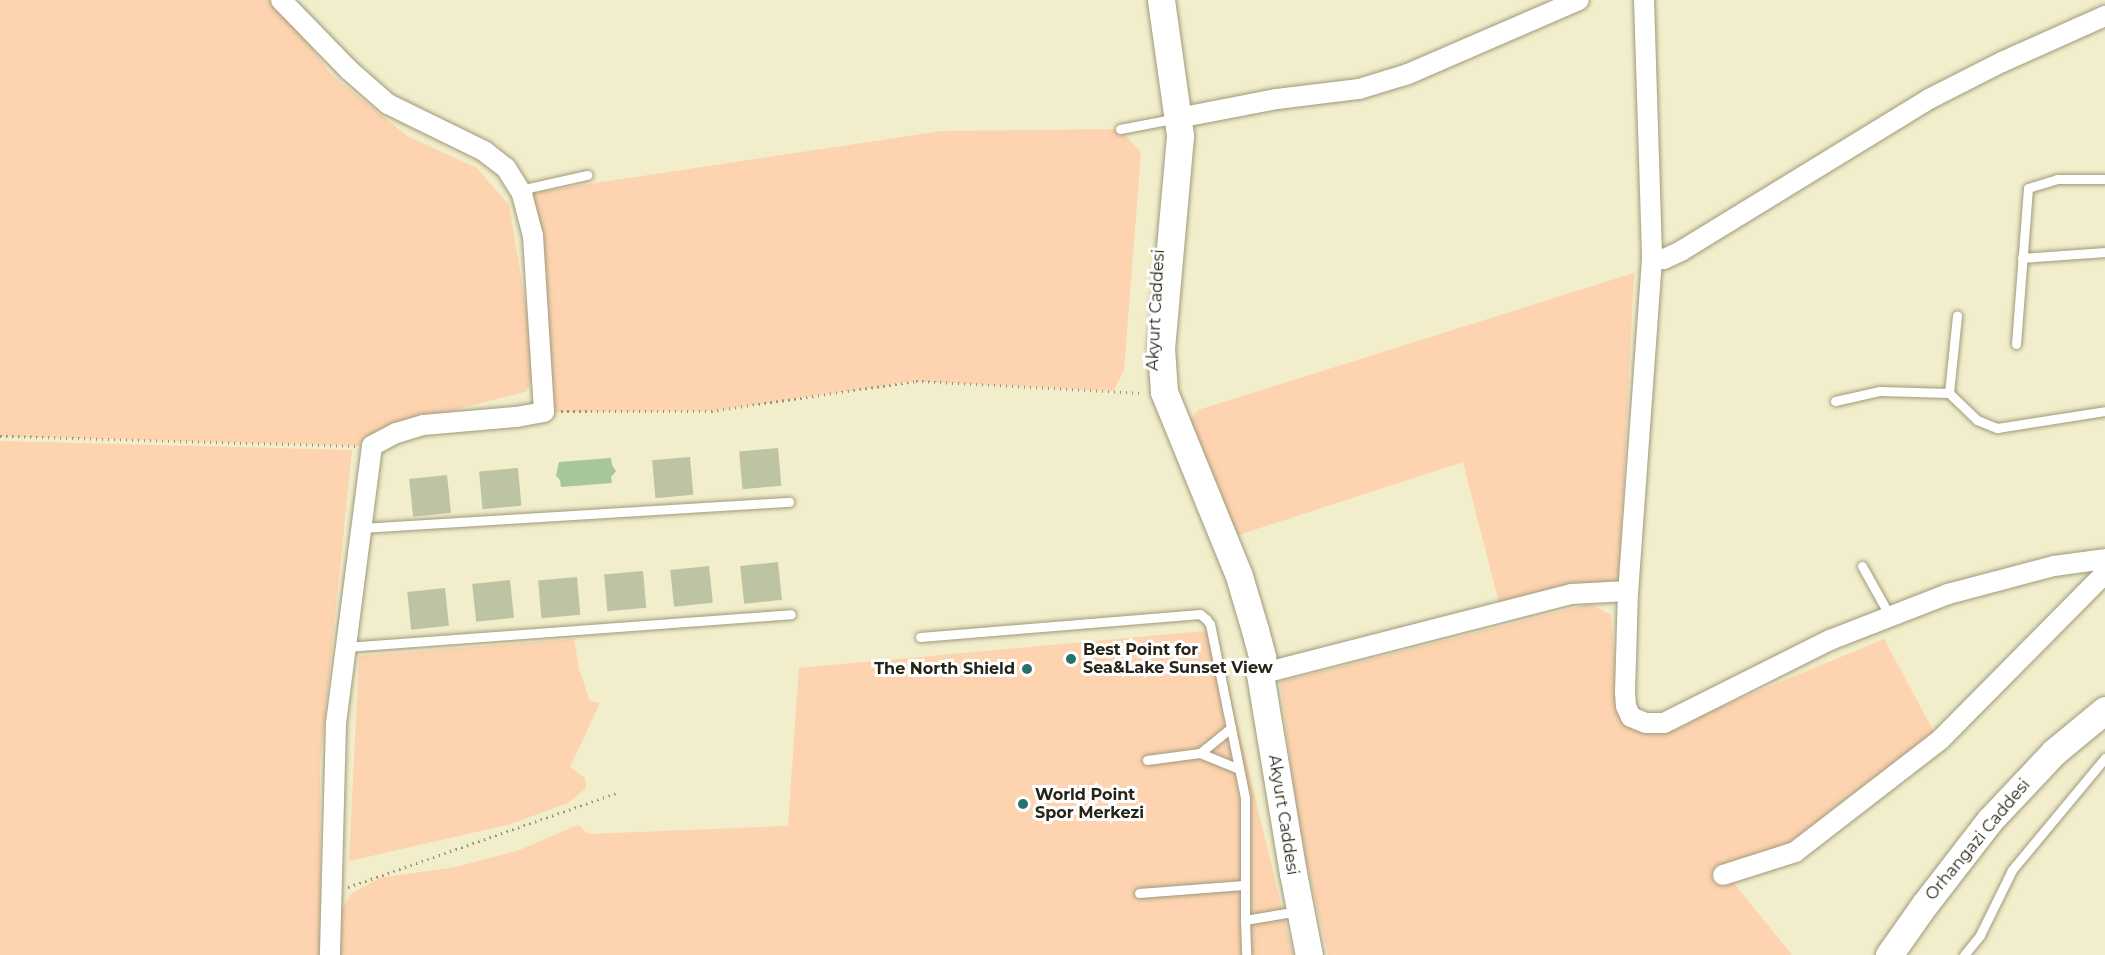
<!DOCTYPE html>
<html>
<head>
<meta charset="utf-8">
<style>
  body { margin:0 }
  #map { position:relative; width:2105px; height:955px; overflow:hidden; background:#f2edcb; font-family:Montserrat,sans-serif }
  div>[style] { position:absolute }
  .green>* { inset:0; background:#fdd3b0 }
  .water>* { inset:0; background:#a6c69b }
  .building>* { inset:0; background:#bcc4a3; transform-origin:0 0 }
  .path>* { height:3px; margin-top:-1.5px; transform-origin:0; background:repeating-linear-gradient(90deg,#99957c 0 1.5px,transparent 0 6px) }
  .roads { filter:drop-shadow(0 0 2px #9f9a7a) drop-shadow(0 0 2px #9f9a7a) }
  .lane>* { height:9px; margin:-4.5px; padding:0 4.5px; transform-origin:4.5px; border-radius:4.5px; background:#fff }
  .street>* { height:20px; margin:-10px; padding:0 10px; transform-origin:10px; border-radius:10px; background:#fff }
  .secondary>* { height:27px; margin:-13.5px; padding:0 13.5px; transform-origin:13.5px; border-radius:13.5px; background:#fff }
  .dots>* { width:16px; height:16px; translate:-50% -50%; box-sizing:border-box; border:3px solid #fff; border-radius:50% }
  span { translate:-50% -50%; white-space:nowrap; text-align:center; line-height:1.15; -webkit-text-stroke:6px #fff; paint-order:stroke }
  .street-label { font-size:16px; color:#262417 }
  .poi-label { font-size:16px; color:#262417; font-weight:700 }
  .left { translate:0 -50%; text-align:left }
  .right { translate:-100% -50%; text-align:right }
</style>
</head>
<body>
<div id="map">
  <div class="green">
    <div style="clip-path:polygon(0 0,277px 0,330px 73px,407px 136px,477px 168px,509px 205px,537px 374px,525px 392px,465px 407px,372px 446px,0 436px)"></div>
    <div style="clip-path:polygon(1120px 129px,1141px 153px,1124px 370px,1113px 391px,916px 381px,711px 411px,544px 412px,522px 194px,942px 131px)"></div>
    <div style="clip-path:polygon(1634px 273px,1619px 579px,1499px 603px,1463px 462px,1235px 536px,1189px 421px,1198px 410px)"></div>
    <div style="clip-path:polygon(0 441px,352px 450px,320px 765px,321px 955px,0 955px)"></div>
    <div style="clip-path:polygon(1590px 604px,1611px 615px,1619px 706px,1662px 732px,1676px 730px,1703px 714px,1884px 639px,1934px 732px,1791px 843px,1715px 867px,1732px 881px,1792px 955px,1328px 955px,1300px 834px,1280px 682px)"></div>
    <div style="clip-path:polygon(1215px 630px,1293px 955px,337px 955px,338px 916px,351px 894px,379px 878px,456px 867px,517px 851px,578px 825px,588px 834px,788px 826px,799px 668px)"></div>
    <div style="clip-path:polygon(574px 639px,579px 669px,590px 701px,600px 703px,570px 767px,585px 778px,586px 788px,568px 803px,511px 824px,349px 861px,359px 656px)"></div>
  </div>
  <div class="water">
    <div style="clip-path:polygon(611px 458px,612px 465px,616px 471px,611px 477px,612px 483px,561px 487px,560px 480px,556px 476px,559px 462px)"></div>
  </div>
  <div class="building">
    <div style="left:778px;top:448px;width:38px;height:39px;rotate:85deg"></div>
    <div style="left:690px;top:457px;width:38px;height:38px;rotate:85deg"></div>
    <div style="left:518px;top:468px;width:38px;height:39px;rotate:85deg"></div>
    <div style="left:447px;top:475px;width:38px;height:38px;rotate:84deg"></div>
    <div style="left:778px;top:562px;width:38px;height:38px;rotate:84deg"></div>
    <div style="left:709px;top:566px;width:37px;height:39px;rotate:84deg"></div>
    <div style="left:643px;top:571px;width:37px;height:39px;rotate:85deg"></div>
    <div style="left:577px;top:577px;width:38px;height:39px;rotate:85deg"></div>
    <div style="left:510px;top:580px;width:38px;height:38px;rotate:84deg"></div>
    <div style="left:445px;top:588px;width:38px;height:38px;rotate:84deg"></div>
  </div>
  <div class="path">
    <div style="left:561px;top:411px;width:150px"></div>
    <div style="left:711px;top:411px;width:207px;rotate:-8.3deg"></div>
    <div style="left:916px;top:381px;width:227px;rotate:3deg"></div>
    <div style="left:0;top:436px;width:356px;rotate:1.6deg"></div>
    <div style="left:348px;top:887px;width:287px;rotate:-19.3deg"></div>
  </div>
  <div class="roads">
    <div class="lane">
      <div style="left:1120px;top:129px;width:48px;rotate:-10.8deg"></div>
      <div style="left:520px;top:190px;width:69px;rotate:-12.6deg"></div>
      <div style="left:2022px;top:258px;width:83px;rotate:-4.1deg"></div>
      <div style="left:2016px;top:344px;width:156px;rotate:-85.6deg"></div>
      <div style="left:2028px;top:188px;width:30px;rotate:-17deg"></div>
      <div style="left:2057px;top:179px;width:48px"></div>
      <div style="left:1949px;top:393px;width:78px;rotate:-84.1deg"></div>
      <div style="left:1835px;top:401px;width:45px;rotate:-12.8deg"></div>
      <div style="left:1879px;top:391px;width:70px;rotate:1.6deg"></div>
      <div style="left:1949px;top:393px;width:39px;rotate:44deg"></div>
      <div style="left:1977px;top:420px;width:22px;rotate:22deg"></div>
      <div style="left:1997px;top:428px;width:109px;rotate:-8.9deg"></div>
      <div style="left:361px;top:528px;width:429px;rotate:-3.5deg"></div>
      <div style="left:1862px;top:566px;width:57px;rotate:60.8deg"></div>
      <div style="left:920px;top:637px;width:281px;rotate:-4.7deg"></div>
      <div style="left:1200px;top:614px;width:8px;rotate:40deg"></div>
      <div style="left:1206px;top:619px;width:6px;rotate:51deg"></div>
      <div style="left:1210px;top:624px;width:177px;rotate:78.6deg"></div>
      <div style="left:1245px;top:798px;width:122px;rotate:90deg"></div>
      <div style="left:1245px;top:920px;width:54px;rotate:-9.6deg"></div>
      <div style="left:346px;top:647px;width:446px;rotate:-4.2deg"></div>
      <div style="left:1200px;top:753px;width:42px;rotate:22.3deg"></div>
      <div style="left:1147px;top:760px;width:53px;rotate:-7.5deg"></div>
      <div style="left:1200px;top:753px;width:40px;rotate:-39deg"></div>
      <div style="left:1139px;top:893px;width:105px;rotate:-4.4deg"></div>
      <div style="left:1245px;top:920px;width:35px;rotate:88deg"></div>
      <div style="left:1964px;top:955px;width:26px;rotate:-51deg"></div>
      <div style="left:1980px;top:935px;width:72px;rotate:-63.8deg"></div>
      <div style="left:2012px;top:870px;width:146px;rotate:-50.3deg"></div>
    </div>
    <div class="street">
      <div style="left:281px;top:0;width:98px;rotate:45.8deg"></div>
      <div style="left:349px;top:70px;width:52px;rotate:41.1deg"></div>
      <div style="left:388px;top:104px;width:107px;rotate:26.1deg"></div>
      <div style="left:484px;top:151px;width:28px;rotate:38deg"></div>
      <div style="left:506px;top:168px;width:31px;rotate:58deg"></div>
      <div style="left:522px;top:194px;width:43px;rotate:75.3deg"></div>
      <div style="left:533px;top:236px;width:176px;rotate:86.4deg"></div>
      <div style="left:544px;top:412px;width:29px;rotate:170deg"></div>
      <div style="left:515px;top:417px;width:92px;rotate:175deg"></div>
      <div style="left:423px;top:425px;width:28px;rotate:163deg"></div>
      <div style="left:396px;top:433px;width:27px;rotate:152deg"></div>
      <div style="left:372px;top:446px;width:279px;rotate:97.4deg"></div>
      <div style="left:336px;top:723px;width:232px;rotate:91.5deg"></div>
      <div style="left:1644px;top:0;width:259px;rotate:88.2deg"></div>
      <div style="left:1652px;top:259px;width:333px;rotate:94.1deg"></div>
      <div style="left:1628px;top:591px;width:101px;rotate:91.7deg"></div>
      <div style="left:1625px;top:692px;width:14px;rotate:86deg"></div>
      <div style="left:1626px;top:706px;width:12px;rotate:66deg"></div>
      <div style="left:1631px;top:717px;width:16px;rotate:22deg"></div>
      <div style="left:1646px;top:723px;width:18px"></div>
      <div style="left:1664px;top:723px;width:186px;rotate:-26.6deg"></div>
      <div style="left:1830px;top:640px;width:127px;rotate:-21.3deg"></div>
      <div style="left:1948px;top:594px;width:110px;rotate:-14.8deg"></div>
      <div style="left:2054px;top:566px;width:51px;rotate:-7.8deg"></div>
      <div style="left:1178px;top:118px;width:101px;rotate:-10.9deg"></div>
      <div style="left:1277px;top:99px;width:83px;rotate:-7deg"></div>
      <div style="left:1359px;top:89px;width:51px;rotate:-17deg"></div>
      <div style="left:1408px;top:74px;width:186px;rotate:-23.4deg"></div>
      <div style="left:1652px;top:259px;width:12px"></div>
      <div style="left:1664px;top:259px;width:19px;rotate:-25deg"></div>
      <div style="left:1681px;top:251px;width:291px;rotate:-31.5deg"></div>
      <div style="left:1929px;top:99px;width:82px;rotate:-26.9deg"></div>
      <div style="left:2002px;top:62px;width:113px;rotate:-24.1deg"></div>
      <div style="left:1260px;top:674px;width:321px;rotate:-14.4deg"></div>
      <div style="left:1571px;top:594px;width:57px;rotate:-3deg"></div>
      <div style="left:1723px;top:875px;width:76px;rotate:-17.7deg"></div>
      <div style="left:1795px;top:852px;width:183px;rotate:-37.7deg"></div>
      <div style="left:1940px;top:740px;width:235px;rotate:-45.3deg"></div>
    </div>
    <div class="secondary">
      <div style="left:1161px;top:0;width:137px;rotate:82deg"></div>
      <div style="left:1180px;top:136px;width:213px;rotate:95.1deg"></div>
      <div style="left:1161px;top:348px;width:44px;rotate:86.1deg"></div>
      <div style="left:1164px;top:392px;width:199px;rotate:67.8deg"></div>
      <div style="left:1239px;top:576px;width:56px;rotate:73.5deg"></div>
      <div style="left:1255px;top:630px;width:28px;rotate:75deg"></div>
      <div style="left:1262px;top:657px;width:17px;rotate:97deg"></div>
      <div style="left:1260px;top:674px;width:202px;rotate:80.6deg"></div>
      <div style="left:1293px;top:873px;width:84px;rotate:79deg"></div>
      <div style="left:1889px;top:955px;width:62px;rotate:-54.8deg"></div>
      <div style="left:1925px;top:904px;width:106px;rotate:-52.3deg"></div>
      <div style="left:1990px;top:820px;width:93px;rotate:-46.7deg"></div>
      <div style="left:2054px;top:752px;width:66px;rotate:-39.5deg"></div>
    </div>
  </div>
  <div class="dots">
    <div style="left:1071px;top:659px;background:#277171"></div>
    <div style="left:1027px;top:669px;background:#277171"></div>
    <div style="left:1023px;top:804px;background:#277171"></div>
  </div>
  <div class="street-label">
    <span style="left:1156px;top:310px;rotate:-87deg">Akyurt Caddesi</span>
    <span style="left:1283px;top:815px;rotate:81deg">Akyurt Caddesi</span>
    <span style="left:1978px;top:840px;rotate:-50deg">Orhangazi Caddesi</span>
  </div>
  <div class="poi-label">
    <span class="left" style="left:1083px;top:659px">Best Point for<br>Sea&amp;Lake Sunset View</span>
    <span class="right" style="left:1015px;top:669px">The North Shield</span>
    <span class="left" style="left:1035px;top:804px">World Point<br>Spor Merkezi</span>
  </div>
</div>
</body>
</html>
